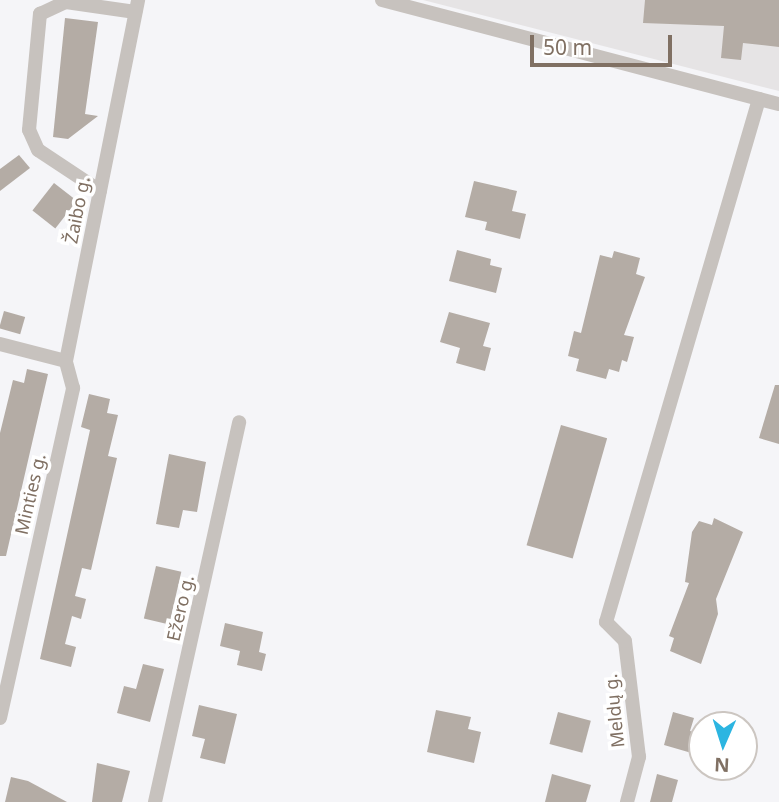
<!DOCTYPE html>
<html>
<head>
<meta charset="utf-8">
<style>
  body { margin:0 }
  #map { position:relative; width:779px; height:802px; overflow:hidden; background:#f5f5f8; font-family:"Noto Sans",sans-serif }
  div>[style] { position:absolute }
  .built>* { inset:0; background:#e6e4e5 }
  .building>* { inset:0; background:#b4aca5; transform-origin:0 0 }
  .street>* { height:14px; margin:-7px; padding:0 7px; transform-origin:7px; border-radius:7px; background:#c7c2be }
  span { translate:-50% -50%; white-space:nowrap; text-align:center; line-height:1.15; -webkit-text-stroke:7px #fff; paint-order:stroke }
  .street-label { font-size:18px; color:#807063 }
  .north { position:absolute; left:688px; top:711px; width:70px; height:70px; box-sizing:border-box; background:#fff; border:2px solid #ccc6c1; border-radius:50%; rotate:183deg; font-size:19px; font-weight:700; line-height:28px; text-align:center; color:#807063 }
  .north::after { content:''; display:block; margin:auto; width:24px; height:32px; background:#2cb5e1; clip-path:polygon(50% 0,100% 100%,50% 72%,0 100%) }
  .scale { position:absolute; left:530px; top:35px; width:142px; height:32px; box-sizing:border-box; border:4px solid #807063; border-top:0; padding-left:9px; font-size:21px; line-height:24px; white-space:nowrap; color:#807063; -webkit-text-stroke:5px #fff; paint-order:stroke }
</style>
</head>
<body>
<div id="map">
  <div class="built">
    <div style="clip-path:polygon(423px 0,779px 0,779px 91px,611px 48px)"></div>
  </div>
  <div class="building">
    <div style="clip-path:polygon(645px 0,779px 0,779px 47px,743px 43px,741px 60px,721px 58px,724px 26px,643px 23px)"></div>
    <div style="clip-path:polygon(65px 18px,98px 22px,85px 114px,98px 116px,68px 139px,53px 137px)"></div>
    <div style="clip-path:polygon(19px 155px,30px 168px,0 191px,0 169px)"></div>
    <div style="clip-path:polygon(474px 181px,517px 191px,512px 211px,526px 214px,520px 239px,485px 230px,487px 222px,465px 217px)"></div>
    <div style="left:54px;top:183px;width:29px;height:35px;rotate:38deg"></div>
    <div style="clip-path:polygon(457px 250px,491px 259px,490px 265px,502px 268px,496px 293px,449px 281px)"></div>
    <div style="clip-path:polygon(614px 251px,640px 258px,636px 274px,645px 277px,624px 335px,634px 337px,627px 362px,622px 360px,619px 372px,609px 369px,606px 379px,576px 371px,579px 359px,568px 356px,574px 331px,581px 333px,600px 255px,612px 258px)"></div>
    <div style="left:4px;top:311px;width:22px;height:18px;rotate:16deg"></div>
    <div style="clip-path:polygon(449px 312px,490px 323px,483px 346px,491px 348px,485px 371px,456px 363px,460px 348px,440px 342px)"></div>
    <div style="clip-path:polygon(27px 369px,48px 374px,6px 556px,0 556px,0 433px,13px 380px,24px 383px)"></div>
    <div style="clip-path:polygon(775px 385px,779px 385px,779px 444px,759px 438px)"></div>
    <div style="clip-path:polygon(89px 394px,110px 399px,107px 413px,118px 415px,108px 456px,117px 458px,91px 570px,82px 568px,75px 596px,86px 599px,81px 619px,72px 616px,65px 644px,76px 647px,71px 667px,40px 659px,90px 430px,81px 427px)"></div>
    <div style="left:561px;top:425px;width:48px;height:125px;rotate:16deg"></div>
    <div style="clip-path:polygon(169px 454px,206px 462px,197px 512px,183px 510px,179px 528px,156px 524px)"></div>
    <div style="clip-path:polygon(714px 518px,743px 532px,716px 599px,718px 614px,701px 664px,670px 651px,674px 638px,669px 636px,689px 583px,685px 582px,692px 532px,699px 521px,712px 525px)"></div>
    <div style="left:156px;top:566px;width:26px;height:54px;rotate:13deg"></div>
    <div style="clip-path:polygon(225px 623px,263px 632px,259px 652px,266px 654px,262px 671px,237px 665px,240px 651px,220px 646px)"></div>
    <div style="clip-path:polygon(143px 664px,164px 669px,150px 722px,117px 713px,124px 686px,136px 689px)"></div>
    <div style="clip-path:polygon(199px 705px,237px 714px,225px 764px,200px 758px,205px 739px,192px 736px)"></div>
    <div style="clip-path:polygon(436px 710px,471px 717px,468px 729px,481px 732px,474px 763px,427px 752px)"></div>
    <div style="left:558px;top:712px;width:34px;height:33px;rotate:15deg"></div>
    <div style="clip-path:polygon(673px 712px,694px 718px,690px 731px,701px 734px,695px 754px,664px 745px)"></div>
    <div style="clip-path:polygon(97px 763px,130px 771px,122px 802px,92px 802px)"></div>
    <div style="clip-path:polygon(552px 774px,591px 785px,586px 802px,545px 802px)"></div>
    <div style="clip-path:polygon(657px 774px,678px 780px,672px 802px,650px 802px)"></div>
    <div style="clip-path:polygon(11px 777px,28px 781px,67px 802px,5px 802px)"></div>
  </div>
  <div class="street">
    <div style="left:382px;top:0;width:410px;rotate:14.7deg"></div>
    <div style="left:100px;top:191px;width:74px;rotate:-146.5deg"></div>
    <div style="left:38px;top:150px;width:22px;rotate:-114deg"></div>
    <div style="left:29px;top:130px;width:117px;rotate:-84.6deg"></div>
    <div style="left:40px;top:14px;width:29px;rotate:-25deg"></div>
    <div style="left:66px;top:2px;width:70px;rotate:8.2deg"></div>
    <div style="left:0;top:344px;width:68px;rotate:14.4deg"></div>
    <div style="left:66px;top:361px;width:368px;rotate:-78.7deg"></div>
    <div style="left:0;top:718px;width:338px;rotate:-77.5deg"></div>
    <div style="left:73px;top:388px;width:28px;rotate:-105deg"></div>
    <div style="left:155px;top:802px;width:389px;rotate:-77.5deg"></div>
    <div style="left:627px;top:802px;width:47px;rotate:-75.1deg"></div>
    <div style="left:639px;top:757px;width:117px;rotate:-96.9deg"></div>
    <div style="left:625px;top:641px;width:27px;rotate:-135deg"></div>
    <div style="left:606px;top:622px;width:545px;rotate:-73.69deg"></div>
  </div>
  <div class="street-label">
    <span style="left:77px;top:210px;rotate:-79deg">Žaibo g.</span>
    <span style="left:30px;top:494px;rotate:-77deg">Minties g.</span>
    <span style="left:180px;top:608px;rotate:-77deg">Ežero g.</span>
    <span style="left:614px;top:711px;rotate:-96deg">Meldų g.</span>
  </div>
  <div class="north">N</div>
  <div class="scale">50 m</div>
</div>
</body>
</html>
